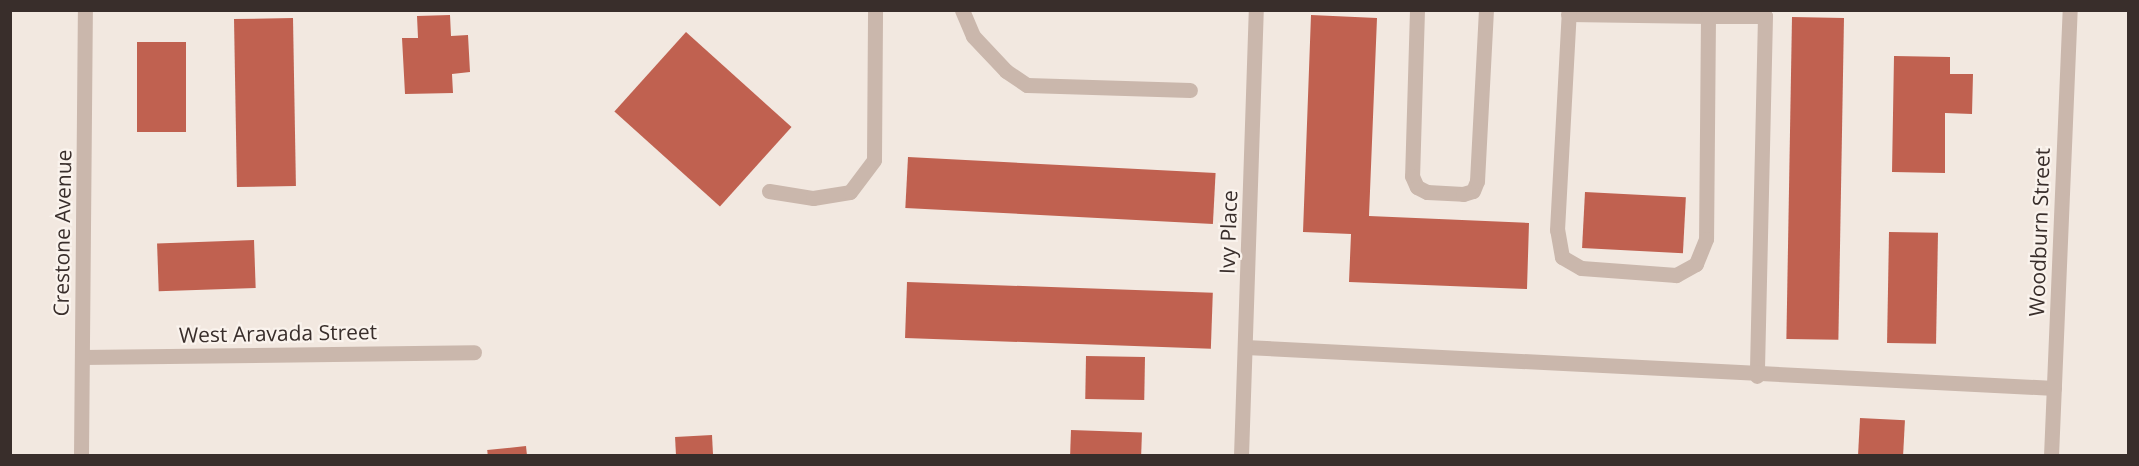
<!DOCTYPE html>
<html>
<head>
<meta charset="utf-8">
<style>
  body { margin:0 }
  #map { position:relative; width:2139px; height:466px; overflow:hidden; background:#f2e8e0; font-family:"Open Sans",sans-serif }
  div>[style] { position:absolute }
  .building>* { inset:0; background:#c06150; transform-origin:0 0 }
  .lane>* { height:15px; margin:-7.5px; padding:0 7.5px; transform-origin:7.5px; border-radius:7.5px; background:#cab7ac }
  .street>* { height:15px; margin:-7.5px; padding:0 7.5px; transform-origin:7.5px; border-radius:7.5px; background:#cab7ac }
  span { translate:-50% -50%; white-space:nowrap; text-align:center; line-height:1.15; -webkit-text-stroke:4.5px #faf3ed; paint-order:stroke }
  .street-label { font-size:21px; color:#392e2b }
  .frame { position:absolute; inset:0; border:12px solid #392e2b; pointer-events:none }
</style>
</head>
<body>
<div id="map">
  <div class="building">
    <div style="clip-path:polygon(450px 15px,451px 36px,468px 35px,470px 72px,452px 74px,453px 93px,405px 94px,402px 38px,418px 38px,417px 16px)"></div>
    <div style="clip-path:polygon(1311px 15px,1377px 18px,1369px 216px,1529px 223px,1527px 289px,1349px 282px,1351px 234px,1303px 232px)"></div>
    <div style="left:1792px;top:17px;width:52px;height:322px;rotate:1deg"></div>
    <div style="left:293px;top:18px;width:168px;height:59px;rotate:89deg"></div>
    <div style="left:686px;top:32px;width:142px;height:107px;rotate:42deg"></div>
    <div style="left:137px;top:42px;width:49px;height:90px"></div>
    <div style="clip-path:polygon(1894px 56px,1950px 57px,1950px 74px,1973px 74px,1972px 114px,1945px 113px,1945px 173px,1892px 172px)"></div>
    <div style="left:908px;top:157px;width:308px;height:51px;rotate:3deg"></div>
    <div style="left:1585px;top:192px;width:101px;height:56px;rotate:3deg"></div>
    <div style="left:1889px;top:232px;width:49px;height:111px;rotate:1deg"></div>
    <div style="left:254px;top:240px;width:48px;height:97px;rotate:88deg"></div>
    <div style="left:907px;top:282px;width:306px;height:56px;rotate:2deg"></div>
    <div style="left:1086px;top:356px;width:59px;height:43px;rotate:1deg"></div>
    <div style="left:1860px;top:418px;width:45px;height:38px;rotate:3deg"></div>
    <div style="left:1071px;top:430px;width:71px;height:26px;rotate:2deg"></div>
    <div style="left:712px;top:435px;width:21px;height:37px;rotate:87deg"></div>
    <div style="left:526px;top:446px;width:10px;height:39px;rotate:84deg"></div>
  </div>
  <div class="lane">
    <div style="left:962px;top:10px;width:28px;rotate:67deg"></div>
    <div style="left:973px;top:36px;width:48px;rotate:46.7deg"></div>
    <div style="left:1006px;top:71px;width:25px;rotate:34deg"></div>
    <div style="left:1027px;top:85px;width:163px;rotate:1.8deg"></div>
    <div style="left:1417px;top:10px;width:166px;rotate:91.7deg"></div>
    <div style="left:1412px;top:176px;width:12px;rotate:66deg"></div>
    <div style="left:1417px;top:187px;width:11px;rotate:27deg"></div>
    <div style="left:1427px;top:192px;width:36px;rotate:3deg"></div>
    <div style="left:1463px;top:194px;width:10px;rotate:-17deg"></div>
    <div style="left:1473px;top:191px;width:11px;rotate:-68deg"></div>
    <div style="left:1477px;top:181px;width:171px;rotate:-87deg"></div>
    <div style="left:1568px;top:14px;width:140px;rotate:0.8deg"></div>
    <div style="left:1708px;top:16px;width:223px;rotate:90.5deg"></div>
    <div style="left:1706px;top:239px;width:27px;rotate:112deg"></div>
    <div style="left:1696px;top:264px;width:23px;rotate:151deg"></div>
    <div style="left:1676px;top:275px;width:95px;rotate:-175.8deg"></div>
    <div style="left:1581px;top:268px;width:22px;rotate:-150deg"></div>
    <div style="left:1562px;top:257px;width:27px;rotate:-100deg"></div>
    <div style="left:1557px;top:230px;width:220px;rotate:-86.9deg"></div>
    <div style="left:1708px;top:16px;width:57px"></div>
    <div style="left:1765px;top:16px;width:360px;rotate:91.3deg"></div>
    <div style="left:769px;top:191px;width:45px;rotate:9deg"></div>
    <div style="left:813px;top:198px;width:37px;rotate:-9deg"></div>
    <div style="left:850px;top:192px;width:40px;rotate:-53deg"></div>
    <div style="left:874px;top:160px;width:150px;rotate:-89.6deg"></div>
    <div style="left:1245px;top:347px;width:810px;rotate:2.9deg"></div>
  </div>
  <div class="street">
    <div style="left:82px;top:357px;width:392px;rotate:-0.7deg"></div>
    <div style="left:81px;top:456px;width:446px;rotate:-89.5deg"></div>
    <div style="left:1241px;top:456px;width:446px;rotate:-88.1deg"></div>
    <div style="left:2051px;top:456px;width:446px;rotate:-87.6deg"></div>
  </div>
  <div class="street-label">
    <span style="left:1228px;top:232px;rotate:-88deg">Ivy Place</span>
    <span style="left:2039px;top:232px;rotate:-88deg">Woodburn Street</span>
    <span style="left:62px;top:233px;rotate:-89deg">Crestone Avenue</span>
    <span style="left:278px;top:333px;rotate:-1deg">West Aravada Street</span>
  </div>
  <div class="frame"></div>
</div>
</body>
</html>
